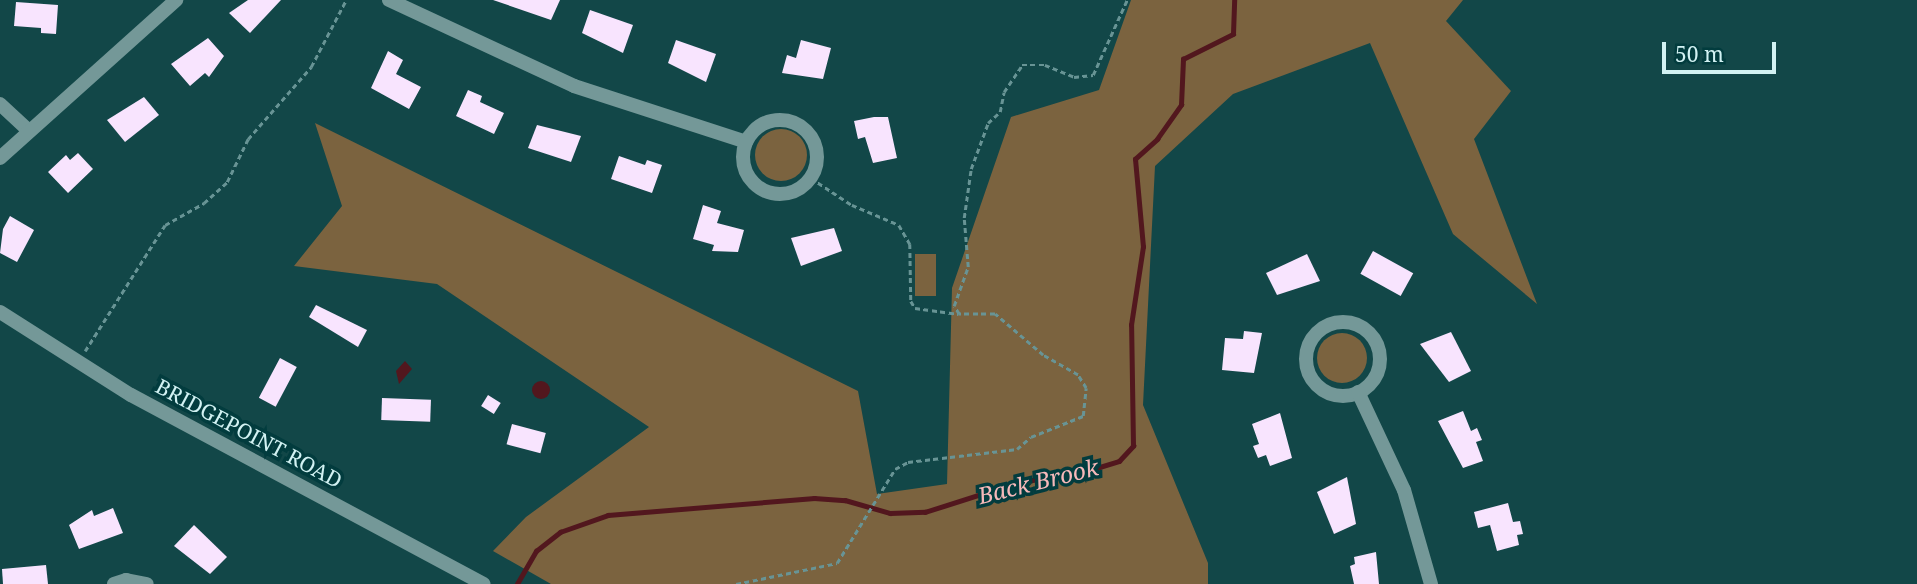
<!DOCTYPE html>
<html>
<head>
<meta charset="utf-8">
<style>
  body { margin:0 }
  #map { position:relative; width:1917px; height:584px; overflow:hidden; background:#124748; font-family:"Noto Serif",serif }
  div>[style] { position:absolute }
  .green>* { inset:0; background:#7b633f; transform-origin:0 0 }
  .round { border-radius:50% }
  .water>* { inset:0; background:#52171e }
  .stream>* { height:4.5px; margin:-2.25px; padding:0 2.25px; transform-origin:2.25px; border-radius:2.25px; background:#52171e }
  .building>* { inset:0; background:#f8e4fe; transform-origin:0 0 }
  .path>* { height:2.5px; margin-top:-1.25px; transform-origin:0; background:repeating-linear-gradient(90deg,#689495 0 5px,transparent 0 8.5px) }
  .minor>* { height:14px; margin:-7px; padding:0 7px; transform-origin:7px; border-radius:7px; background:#749898 }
  .minor>.ring { margin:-7px; padding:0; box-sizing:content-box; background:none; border:14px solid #749898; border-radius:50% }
  .tertiary>* { height:14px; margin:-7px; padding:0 7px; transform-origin:7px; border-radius:7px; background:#749898 }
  span { translate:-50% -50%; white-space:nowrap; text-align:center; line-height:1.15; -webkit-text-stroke:7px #023c3e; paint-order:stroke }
  .street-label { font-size:21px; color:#d2f2f3 }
  .water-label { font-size:23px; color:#f6b9ba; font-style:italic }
  .scale { position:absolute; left:1662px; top:42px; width:114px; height:32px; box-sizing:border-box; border:4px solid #d2f2f3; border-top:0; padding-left:9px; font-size:21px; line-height:24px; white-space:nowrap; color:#d2f2f3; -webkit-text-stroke:5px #023c3e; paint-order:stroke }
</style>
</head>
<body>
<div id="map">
  <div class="green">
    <div style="clip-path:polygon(1131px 0,1463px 0,1446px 21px,1511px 91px,1474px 139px,1537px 304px,1453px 234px,1370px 43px,1233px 94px,1155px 166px,1143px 405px,1208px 563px,1208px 584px,551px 584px,493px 551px,526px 517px,649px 427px,437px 284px,294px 266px,342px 206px,315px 123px,858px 391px,877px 494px,947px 484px,952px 288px,1011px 117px,1099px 90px)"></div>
    <div class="round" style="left:755px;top:129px;width:52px;height:52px"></div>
    <div style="left:915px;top:254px;width:21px;height:42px"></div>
    <div class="round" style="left:1317px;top:333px;width:50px;height:50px"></div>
  </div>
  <div class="water">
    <div style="clip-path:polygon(405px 361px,412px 369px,399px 384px,396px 371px)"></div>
    <div class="round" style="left:532px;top:381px;width:18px;height:18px"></div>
  </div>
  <div class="stream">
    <div style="left:517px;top:584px;width:38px;rotate:-60deg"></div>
    <div style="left:536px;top:551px;width:31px;rotate:-38deg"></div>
    <div style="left:560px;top:532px;width:51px;rotate:-19.5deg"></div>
    <div style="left:608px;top:515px;width:207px;rotate:-4.7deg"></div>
    <div style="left:814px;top:498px;width:31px;rotate:4deg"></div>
    <div style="left:845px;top:500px;width:47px;rotate:16.1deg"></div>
    <div style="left:890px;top:513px;width:35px;rotate:-2deg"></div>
    <div style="left:925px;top:512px;width:99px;rotate:-17.7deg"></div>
    <div style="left:1019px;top:482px;width:62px;rotate:-8.4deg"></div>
    <div style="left:1080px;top:473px;width:41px;rotate:-17.1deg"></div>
    <div style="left:1119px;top:461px;width:21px;rotate:-47deg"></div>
    <div style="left:1133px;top:446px;width:121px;rotate:-90.9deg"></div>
    <div style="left:1131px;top:325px;width:79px;rotate:-81.3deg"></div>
    <div style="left:1143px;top:247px;width:88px;rotate:-95.2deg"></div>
    <div style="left:1135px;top:159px;width:30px;rotate:-42deg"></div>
    <div style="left:1157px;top:139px;width:42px;rotate:-54.8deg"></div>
    <div style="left:1181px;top:105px;width:46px;rotate:-87.5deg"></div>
    <div style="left:1183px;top:59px;width:56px;rotate:-26.6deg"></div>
    <div style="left:1233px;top:34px;width:34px;rotate:-88deg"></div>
  </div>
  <div class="building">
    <div style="clip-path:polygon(248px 0,281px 0,250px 33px,229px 13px)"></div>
    <div style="clip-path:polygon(493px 0,560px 0,551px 20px)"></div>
    <div style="clip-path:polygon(16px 2px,58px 5px,56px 34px,41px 33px,41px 28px,14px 26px)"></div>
    <div style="clip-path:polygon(590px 10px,633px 25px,623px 53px,582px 33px)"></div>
    <div style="clip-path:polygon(208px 38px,224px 56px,209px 77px,205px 73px,190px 86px,171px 64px)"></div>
    <div style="clip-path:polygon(676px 40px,716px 54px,706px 82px,668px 63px)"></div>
    <div style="clip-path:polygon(801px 40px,831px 48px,823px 79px,782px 73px,787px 55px,796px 58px)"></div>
    <div style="clip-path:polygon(388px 51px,403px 60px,396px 74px,421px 87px,409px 109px,371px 88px)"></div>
    <div style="clip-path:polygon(468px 90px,482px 96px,480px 102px,504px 113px,494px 134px,456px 116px)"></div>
    <div style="clip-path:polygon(144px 97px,159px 115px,125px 142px,107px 120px)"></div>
    <div style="clip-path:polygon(874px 117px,888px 117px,897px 158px,873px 163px,865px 137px,858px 139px,854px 121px)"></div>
    <div style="clip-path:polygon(537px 125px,581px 136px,571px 162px,528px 148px)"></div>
    <div style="clip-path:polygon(78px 153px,93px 169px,68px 193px,48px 172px,66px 155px,70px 160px)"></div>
    <div style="clip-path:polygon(619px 156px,645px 165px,647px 160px,662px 165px,652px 193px,611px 179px)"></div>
    <div style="clip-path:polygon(703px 205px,721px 211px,717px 223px,744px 230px,738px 252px,712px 251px,714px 245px,693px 239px)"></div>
    <div style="clip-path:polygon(10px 216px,34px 230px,17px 262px,0 253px,3px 229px)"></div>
    <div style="clip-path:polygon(834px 228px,842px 251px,801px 266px,791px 238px)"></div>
    <div style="left:1373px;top:251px;width:46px;height:26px;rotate:29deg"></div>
    <div style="clip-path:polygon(1307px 254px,1320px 281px,1277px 295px,1266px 273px)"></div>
    <div style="clip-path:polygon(316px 305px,367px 330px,358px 347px,309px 317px)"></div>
    <div style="clip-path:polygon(1244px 331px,1262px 333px,1254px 373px,1222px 370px,1225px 338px,1243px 339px)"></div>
    <div style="clip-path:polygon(1451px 332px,1471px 371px,1449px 382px,1420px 344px)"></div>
    <div style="left:280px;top:358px;width:19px;height:45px;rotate:28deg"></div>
    <div style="left:488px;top:395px;width:15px;height:13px;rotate:32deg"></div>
    <div style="left:382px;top:398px;width:49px;height:22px;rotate:2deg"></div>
    <div style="clip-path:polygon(1463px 411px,1471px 431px,1477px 428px,1482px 440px,1476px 442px,1483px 461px,1463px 468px,1438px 421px)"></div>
    <div style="clip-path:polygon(1280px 413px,1292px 458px,1270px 466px,1266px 455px,1258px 458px,1253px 446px,1259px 444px,1252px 424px)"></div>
    <div style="left:512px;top:424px;width:35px;height:21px;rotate:15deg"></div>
    <div style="clip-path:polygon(1347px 477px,1356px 524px,1334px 534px,1317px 492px)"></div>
    <div style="clip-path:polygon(1508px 503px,1513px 522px,1520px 521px,1523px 534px,1517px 535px,1519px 545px,1497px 551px,1490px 525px,1478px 528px,1474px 512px)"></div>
    <div style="clip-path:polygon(113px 508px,123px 533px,79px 549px,69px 525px,92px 510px,94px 516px)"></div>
    <div style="clip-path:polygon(194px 525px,227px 557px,210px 574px,174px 546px)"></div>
    <div style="clip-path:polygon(1376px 552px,1379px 584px,1354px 584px,1350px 566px,1355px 564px,1354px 557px)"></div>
    <div style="clip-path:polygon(46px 565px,48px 584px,3px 584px,2px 569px)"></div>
  </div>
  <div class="path">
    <div style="left:811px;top:178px;width:49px;rotate:33.4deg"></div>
    <div style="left:852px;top:205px;width:51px;rotate:23.1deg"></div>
    <div style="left:899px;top:225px;width:22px;rotate:60deg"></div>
    <div style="left:910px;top:244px;width:57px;rotate:89deg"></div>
    <div style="left:911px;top:301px;width:8px;rotate:60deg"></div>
    <div style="left:915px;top:308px;width:44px;rotate:7.8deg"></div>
    <div style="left:85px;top:351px;width:149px;rotate:-57.6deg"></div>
    <div style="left:165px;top:225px;width:45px;rotate:-29.4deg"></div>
    <div style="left:204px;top:203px;width:31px;rotate:-42deg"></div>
    <div style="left:227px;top:182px;width:48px;rotate:-64deg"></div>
    <div style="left:248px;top:139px;width:96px;rotate:-48.8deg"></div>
    <div style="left:311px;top:67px;width:76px;rotate:-62.4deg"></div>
    <div style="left:736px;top:584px;width:103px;rotate:-11.7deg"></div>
    <div style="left:837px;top:563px;width:110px;rotate:-58.3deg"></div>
    <div style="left:895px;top:469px;width:15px;rotate:-28deg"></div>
    <div style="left:908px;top:462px;width:110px;rotate:-6.8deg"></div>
    <div style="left:1017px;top:449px;width:18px;rotate:-41deg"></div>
    <div style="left:1031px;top:437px;width:56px;rotate:-22deg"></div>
    <div style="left:1083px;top:416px;width:28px;rotate:-84deg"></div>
    <div style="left:1086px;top:388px;width:15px;rotate:-122deg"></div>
    <div style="left:1078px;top:375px;width:40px;rotate:-150.3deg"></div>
    <div style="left:1043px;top:355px;width:63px;rotate:-139.5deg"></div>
    <div style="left:995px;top:314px;width:36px;rotate:180deg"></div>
    <div style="left:959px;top:314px;width:9px;rotate:-122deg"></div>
    <div style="left:954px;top:306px;width:41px;rotate:-70.3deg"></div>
    <div style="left:968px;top:267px;width:49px;rotate:-94.7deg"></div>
    <div style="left:964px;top:218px;width:49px;rotate:-81.9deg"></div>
    <div style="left:971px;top:169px;width:49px;rotate:-69.7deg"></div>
    <div style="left:988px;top:123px;width:16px;rotate:-43deg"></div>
    <div style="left:1000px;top:112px;width:20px;rotate:-79deg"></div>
    <div style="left:1004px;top:92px;width:32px;rotate:-56deg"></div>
    <div style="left:1022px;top:65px;width:23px"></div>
    <div style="left:1045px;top:65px;width:31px;rotate:22deg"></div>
    <div style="left:1074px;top:77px;width:19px;rotate:-6deg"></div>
    <div style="left:1093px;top:75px;width:82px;rotate:-65.6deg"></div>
  </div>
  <div class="minor">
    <div style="left:389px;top:0;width:204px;rotate:24.9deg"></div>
    <div style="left:574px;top:86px;width:181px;rotate:18deg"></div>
    <div style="left:0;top:104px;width:37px;rotate:43deg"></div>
    <div class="ring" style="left:743px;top:120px;width:60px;height:60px"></div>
    <div style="left:0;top:158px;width:237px;rotate:-41.9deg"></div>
    <div class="ring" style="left:1306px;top:322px;width:60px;height:60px"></div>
    <div style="left:1358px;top:392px;width:108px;rotate:64.9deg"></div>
    <div style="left:1404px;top:490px;width:98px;rotate:74deg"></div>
    <div style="left:114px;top:584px;width:13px;rotate:-18deg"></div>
    <div style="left:126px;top:580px;width:21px;rotate:11deg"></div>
  </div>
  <div class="tertiary">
    <div style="left:0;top:312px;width:155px;rotate:32.4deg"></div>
    <div style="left:131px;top:395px;width:400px;rotate:28.2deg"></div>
  </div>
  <div class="street-label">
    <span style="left:249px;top:433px;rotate:28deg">BRIDGEPOINT ROAD</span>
  </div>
  <div class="water-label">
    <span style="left:1038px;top:481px;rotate:-14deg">Back Brook</span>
  </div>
  <div class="scale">50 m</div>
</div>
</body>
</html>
